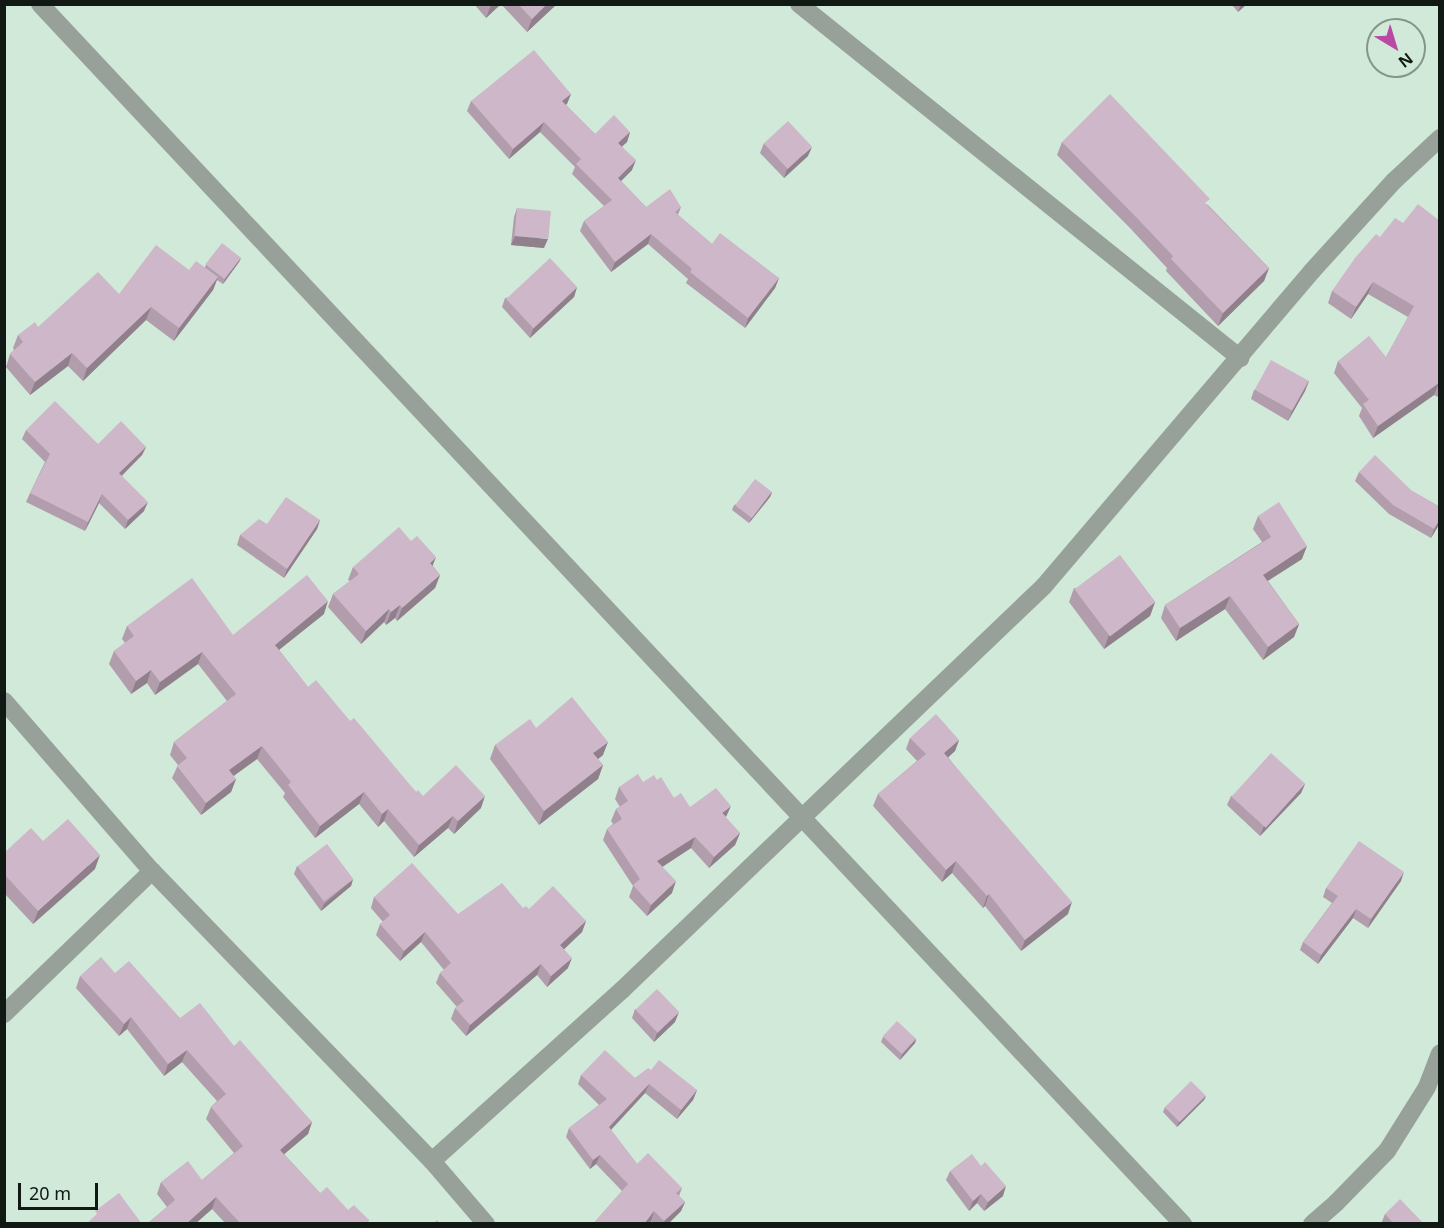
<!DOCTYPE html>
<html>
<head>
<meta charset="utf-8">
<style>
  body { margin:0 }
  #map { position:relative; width:1444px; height:1228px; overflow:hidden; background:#d1e9d8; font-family:"Noto Sans",sans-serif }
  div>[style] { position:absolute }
  .minor>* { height:18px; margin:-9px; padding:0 9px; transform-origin:9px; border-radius:9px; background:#97a199 }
  .wall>* { inset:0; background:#b19dac }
  .shaded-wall>* { inset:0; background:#90808c }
  .building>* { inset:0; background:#ceb7c8; transform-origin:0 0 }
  span { translate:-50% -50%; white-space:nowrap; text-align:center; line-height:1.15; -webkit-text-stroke:6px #d1e9d8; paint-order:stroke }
  .frame { position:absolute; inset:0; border:6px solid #101913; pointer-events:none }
  .north { position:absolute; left:1366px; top:18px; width:60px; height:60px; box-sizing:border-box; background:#d1e9d8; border:2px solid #849689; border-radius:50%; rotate:142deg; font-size:16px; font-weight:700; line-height:24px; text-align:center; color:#101913 }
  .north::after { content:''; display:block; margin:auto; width:21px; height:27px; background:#ba49a5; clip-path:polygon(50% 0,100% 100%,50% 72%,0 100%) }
  .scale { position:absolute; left:18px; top:1183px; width:80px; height:27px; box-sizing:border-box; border:3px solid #101913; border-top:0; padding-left:8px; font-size:18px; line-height:21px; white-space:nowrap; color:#101913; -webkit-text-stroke:4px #d1e9d8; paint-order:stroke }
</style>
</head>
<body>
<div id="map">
  <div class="minor">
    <div style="left:40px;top:4px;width:1672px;rotate:46.87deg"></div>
    <div style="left:799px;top:4px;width:566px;rotate:38.75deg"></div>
    <div style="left:4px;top:701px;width:225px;rotate:49deg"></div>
    <div style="left:152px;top:871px;width:403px;rotate:46deg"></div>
    <div style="left:432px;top:1161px;width:83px;rotate:49.4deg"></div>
    <div style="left:4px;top:1014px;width:206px;rotate:-44deg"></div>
    <div style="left:432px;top:1161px;width:256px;rotate:-42deg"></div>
    <div style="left:622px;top:990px;width:584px;rotate:-43.75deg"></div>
    <div style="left:1044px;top:586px;width:414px;rotate:-49.6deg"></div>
    <div style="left:1312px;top:271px;width:122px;rotate:-47.7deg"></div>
    <div style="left:1394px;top:181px;width:63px;rotate:-43.1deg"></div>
    <div style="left:1312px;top:1224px;width:32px;rotate:-41deg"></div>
    <div style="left:1336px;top:1203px;width:73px;rotate:-45.6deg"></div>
    <div style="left:1387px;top:1151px;width:75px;rotate:-58deg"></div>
    <div style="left:1427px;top:1087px;width:36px;rotate:-69deg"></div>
  </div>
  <div class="wall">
    <div style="clip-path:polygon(474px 4px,501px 4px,486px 18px)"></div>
    <div style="clip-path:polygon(501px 4px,557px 4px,527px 32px)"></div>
    <div style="clip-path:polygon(1231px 4px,1247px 4px,1238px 12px)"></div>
    <div style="clip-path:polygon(571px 94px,566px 105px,595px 134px,630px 132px,627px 142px,622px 146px,632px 170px,621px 181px,646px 207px,681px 207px,678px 215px,712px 244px,779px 278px,775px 288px,745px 328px,686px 283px,688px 279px,648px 244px,611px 272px,580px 231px,584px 221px,604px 206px,572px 174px,575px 167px,540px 132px,509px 159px,467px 111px,471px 101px)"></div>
    <div style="clip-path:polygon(1062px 142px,1208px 205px,1269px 268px,1264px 281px,1218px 326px,1166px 271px,1167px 268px,1130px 228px,1057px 155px)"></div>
    <div style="clip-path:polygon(764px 143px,808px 156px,784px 178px,760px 153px)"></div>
    <div style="clip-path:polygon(517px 208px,544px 248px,511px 245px,514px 217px)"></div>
    <div style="clip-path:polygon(1440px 221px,1440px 398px,1434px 395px,1373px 438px,1359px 416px,1362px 408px,1334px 373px,1338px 361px,1386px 357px,1408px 317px,1368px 294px,1351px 319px,1328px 303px,1332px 291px,1403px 223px)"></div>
    <div style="clip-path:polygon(241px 258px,239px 262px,223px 284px,217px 280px,213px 290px,174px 341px,146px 320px,83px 381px,68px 366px,30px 395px,6px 367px,10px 354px,14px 350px,13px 348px,18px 335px,119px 294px,189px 270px,205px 267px,206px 265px)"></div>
    <div style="clip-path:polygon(577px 287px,574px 297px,530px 338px,502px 307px,505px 298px)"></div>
    <div style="clip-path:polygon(1309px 381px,1305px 391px,1288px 421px,1251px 399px,1254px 390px)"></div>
    <div style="clip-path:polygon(26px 430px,98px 444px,146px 447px,142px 455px,122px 476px,144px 511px,125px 529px,99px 503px,85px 531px,26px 502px,30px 493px,45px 462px,22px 439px)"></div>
    <div style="clip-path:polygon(1359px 472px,1412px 491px,1440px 507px,1440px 523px,1431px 538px,1389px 514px,1355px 481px)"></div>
    <div style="clip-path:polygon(772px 492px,770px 497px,749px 523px,732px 510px,734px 505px)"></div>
    <div style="clip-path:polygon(1258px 516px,1302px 559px,1268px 581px,1299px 624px,1294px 637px,1263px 660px,1225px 609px,1176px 641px,1161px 618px,1165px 605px,1262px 542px,1253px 529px)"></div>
    <div style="clip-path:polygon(320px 520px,317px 529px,284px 578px,237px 545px,240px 535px,267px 524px)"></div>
    <div style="clip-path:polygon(433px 566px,440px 575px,435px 588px,397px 621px,395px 618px,386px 625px,384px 622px,361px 644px,328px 607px,333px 594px,350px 581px,348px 580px,353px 567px)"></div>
    <div style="clip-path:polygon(1074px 588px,1155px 602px,1150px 616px,1104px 649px,1069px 602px)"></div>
    <div style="clip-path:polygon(324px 614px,279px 650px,308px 687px,350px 721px,416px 792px,423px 796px,481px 808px,454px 834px,448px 828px,414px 857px,384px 821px,378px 827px,359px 804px,315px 838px,283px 797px,285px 793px,257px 759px,233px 776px,236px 779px,231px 792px,201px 815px,172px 778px,178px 765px,170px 755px,174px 742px,227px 701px,198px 664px,155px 695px,147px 683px,131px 694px,109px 664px,114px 651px,125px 643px,122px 639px,127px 626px,233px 635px)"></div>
    <div style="clip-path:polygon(536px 728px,603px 755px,598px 759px,603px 765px,598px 779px,539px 825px,490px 759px,495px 745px)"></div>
    <div style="clip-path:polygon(910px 738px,959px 740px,955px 751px,948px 757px,1068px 914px,1021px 951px,985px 906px,983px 908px,952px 873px,942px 882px,873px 806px,878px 794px,917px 761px,906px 749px)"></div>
    <div style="clip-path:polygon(657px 780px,674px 798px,690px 807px,726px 818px,740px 833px,735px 845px,709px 868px,691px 848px,662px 867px,672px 893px,647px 916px,629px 897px,633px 886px,603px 840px,607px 829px,613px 824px,611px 821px,616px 809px,620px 807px,615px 799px,619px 787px)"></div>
    <div style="clip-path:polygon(1305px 784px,1301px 793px,1260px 836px,1227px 805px,1231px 796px)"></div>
    <div style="clip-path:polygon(43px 841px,95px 869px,33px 924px,4px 893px,4px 853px)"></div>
    <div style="clip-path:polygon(297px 866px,353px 879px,351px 886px,321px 911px,294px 874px)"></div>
    <div style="clip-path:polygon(1401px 881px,1368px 928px,1353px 918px,1318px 964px,1300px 950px,1303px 942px,1332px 903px,1323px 897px,1326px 888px)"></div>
    <div style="clip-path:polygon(374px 897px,458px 914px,529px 909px,586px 921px,582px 932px,564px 949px,568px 968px,547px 987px,537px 975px,466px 1036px,451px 1019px,455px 1008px,457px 1007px,436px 983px,440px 973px,444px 970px,421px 942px,400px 961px,376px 935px,380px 924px,383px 922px,371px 908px)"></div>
    <div style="clip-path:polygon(115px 973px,180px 1018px,234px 1046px,312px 1122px,308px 1134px,284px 1154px,320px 1193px,348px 1210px,369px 1220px,367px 1224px,226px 1224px,212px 1209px,195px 1224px,147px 1224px,167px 1207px,157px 1194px,161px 1182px,202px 1180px,234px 1153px,206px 1119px,211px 1107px,217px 1101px,182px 1062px,164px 1076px,127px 1029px,119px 1036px,76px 988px,80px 976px)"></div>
    <div style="clip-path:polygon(635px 1009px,675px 1022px,654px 1042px,632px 1018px)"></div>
    <div style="clip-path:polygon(883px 1037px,916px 1039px,915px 1043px,900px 1060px,881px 1042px)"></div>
    <div style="clip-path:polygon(651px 1070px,697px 1090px,693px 1100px,677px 1119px,645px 1093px,611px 1130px,637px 1164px,682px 1188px,679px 1196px,685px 1202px,681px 1211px,668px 1224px,654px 1224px,651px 1221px,649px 1224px,593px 1224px,622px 1191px,596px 1164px,590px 1169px,566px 1137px,569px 1128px,599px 1105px,578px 1084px,581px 1075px,635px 1078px)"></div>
    <div style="clip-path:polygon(1206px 1096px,1204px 1100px,1177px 1127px,1163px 1112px,1165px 1107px)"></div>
    <div style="clip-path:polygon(950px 1171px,1003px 1196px,984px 1211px,977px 1203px,969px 1211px,946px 1180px)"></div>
    <div style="clip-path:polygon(1385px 1214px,1424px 1224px,1381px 1224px)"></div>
  </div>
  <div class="shaded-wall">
    <div style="clip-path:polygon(492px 4px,501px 4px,486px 18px,491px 5px)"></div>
    <div style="clip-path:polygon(547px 4px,557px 4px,527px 32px,532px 19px)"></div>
    <div style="clip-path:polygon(1241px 4px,1247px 4px,1238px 12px)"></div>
    <div style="clip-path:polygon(571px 94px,567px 104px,558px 111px,562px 101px)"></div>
    <div style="clip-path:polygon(544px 122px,540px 132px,509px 159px,513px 149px)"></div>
    <div style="clip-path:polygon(630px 132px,627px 142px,615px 153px,618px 143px)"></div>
    <div style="clip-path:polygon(812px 147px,808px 156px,784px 178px,787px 169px)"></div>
    <div style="clip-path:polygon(636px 160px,632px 170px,614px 188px,618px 178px)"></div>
    <div style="clip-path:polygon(651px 234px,648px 244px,611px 272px,615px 262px)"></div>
    <div style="clip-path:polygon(515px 236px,548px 239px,544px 248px,511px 245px)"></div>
    <div style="clip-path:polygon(241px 258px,239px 262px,223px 284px,225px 279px)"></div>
    <div style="clip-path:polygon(1269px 268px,1264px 281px,1218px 326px,1223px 313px)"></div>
    <div style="clip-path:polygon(218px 277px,213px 290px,174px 341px,179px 328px)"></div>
    <div style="clip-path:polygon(779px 278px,775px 288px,745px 328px,748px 318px)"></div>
    <div style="clip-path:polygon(1373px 282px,1368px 294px,1351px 319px,1356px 307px)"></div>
    <div style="clip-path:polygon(577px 287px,574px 297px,530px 338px,533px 329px)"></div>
    <div style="clip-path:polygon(151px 307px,146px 320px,83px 381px,87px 368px)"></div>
    <div style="clip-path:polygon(72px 353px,68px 366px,30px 395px,35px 382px)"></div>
    <div style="clip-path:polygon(1309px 381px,1305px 391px,1288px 421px,1292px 411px)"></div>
    <div style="clip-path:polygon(1439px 383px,1434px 395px,1373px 438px,1378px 426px)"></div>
    <div style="clip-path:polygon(146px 447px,142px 455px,115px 482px,119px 473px)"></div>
    <div style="clip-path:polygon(772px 492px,770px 497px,749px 523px,751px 519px)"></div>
    <div style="clip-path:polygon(102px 494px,99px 503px,85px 531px,88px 522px)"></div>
    <div style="clip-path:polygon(148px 502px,144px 511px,125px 529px,128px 520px)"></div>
    <div style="clip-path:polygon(1440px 519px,1440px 523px,1431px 538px,1434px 529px)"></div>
    <div style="clip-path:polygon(320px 520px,317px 529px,284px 578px,287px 569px)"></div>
    <div style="clip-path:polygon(1307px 546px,1302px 559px,1258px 587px,1263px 575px)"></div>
    <div style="clip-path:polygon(436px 557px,431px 570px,430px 563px)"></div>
    <div style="clip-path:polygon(440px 575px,435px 588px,397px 621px,402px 608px)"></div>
    <div style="clip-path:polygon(1230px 596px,1225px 609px,1176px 641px,1180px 628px)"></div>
    <div style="clip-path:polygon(328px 601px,324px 614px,270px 657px,275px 645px)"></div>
    <div style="clip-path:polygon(1155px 602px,1150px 616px,1104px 649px,1109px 635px)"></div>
    <div style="clip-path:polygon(400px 605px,395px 618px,386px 625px,391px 612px)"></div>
    <div style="clip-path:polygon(389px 609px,384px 622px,361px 644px,366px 631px)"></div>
    <div style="clip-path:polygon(1299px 624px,1294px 637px,1263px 660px,1268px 647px)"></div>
    <div style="clip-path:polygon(202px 652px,198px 664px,155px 695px,160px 682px)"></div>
    <div style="clip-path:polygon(151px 670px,147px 683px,131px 694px,136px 681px)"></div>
    <div style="clip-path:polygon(959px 740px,955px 751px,940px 765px,944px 753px)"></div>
    <div style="clip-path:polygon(608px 742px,603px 755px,588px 767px,593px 753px)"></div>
    <div style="clip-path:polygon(262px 746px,257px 759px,224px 783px,229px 770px)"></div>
    <div style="clip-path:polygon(603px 765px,598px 779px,539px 825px,544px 811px)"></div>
    <div style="clip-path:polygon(236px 779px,231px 792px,201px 815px,206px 803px)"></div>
    <div style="clip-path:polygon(1305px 784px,1301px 793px,1260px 836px,1264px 826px)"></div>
    <div style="clip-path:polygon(364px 792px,359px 804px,315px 838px,320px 826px)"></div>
    <div style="clip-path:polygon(485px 796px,481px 808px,454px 834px,458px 821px)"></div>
    <div style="clip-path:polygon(731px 806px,726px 817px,722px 813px)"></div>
    <div style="clip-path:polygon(388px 809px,384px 821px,378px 827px,382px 814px)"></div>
    <div style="clip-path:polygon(453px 816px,448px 828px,414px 857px,419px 845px)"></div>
    <div style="clip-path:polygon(740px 833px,735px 845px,709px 868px,714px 857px)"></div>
    <div style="clip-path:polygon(695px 837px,691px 848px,653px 873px,657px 861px)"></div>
    <div style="clip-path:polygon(100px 855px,95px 869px,33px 924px,38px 911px)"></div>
    <div style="clip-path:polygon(956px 861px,952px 873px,942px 882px,946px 870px)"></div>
    <div style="clip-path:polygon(1404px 872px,1401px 881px,1368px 928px,1371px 919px)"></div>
    <div style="clip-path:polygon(353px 879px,351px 886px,321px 911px,324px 904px)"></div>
    <div style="clip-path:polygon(676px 881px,672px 893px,647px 916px,651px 905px)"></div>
    <div style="clip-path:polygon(989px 894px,985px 906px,983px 908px,987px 896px)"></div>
    <div style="clip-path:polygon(1072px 902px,1068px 914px,1021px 951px,1025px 940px)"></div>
    <div style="clip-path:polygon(1356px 909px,1353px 918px,1318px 964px,1321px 955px)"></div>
    <div style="clip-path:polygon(586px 921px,582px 932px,557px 956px,560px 945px)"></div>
    <div style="clip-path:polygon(425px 932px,421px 942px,400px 961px,404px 951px)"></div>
    <div style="clip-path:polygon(572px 958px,568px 968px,547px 987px,551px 976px)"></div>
    <div style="clip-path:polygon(541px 964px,537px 975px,466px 1036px,470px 1025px)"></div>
    <div style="clip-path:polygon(679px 1012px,675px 1022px,654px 1042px,657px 1033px)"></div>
    <div style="clip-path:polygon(131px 1017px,127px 1029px,119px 1036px,124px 1024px)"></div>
    <div style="clip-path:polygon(916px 1039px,915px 1043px,900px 1060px,902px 1055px)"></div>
    <div style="clip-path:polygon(187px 1050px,182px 1062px,164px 1076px,168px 1064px)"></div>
    <div style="clip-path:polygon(649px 1084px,645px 1093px,605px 1136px,609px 1127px)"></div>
    <div style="clip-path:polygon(697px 1090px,693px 1100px,677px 1119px,681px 1110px)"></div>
    <div style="clip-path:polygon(1206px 1096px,1204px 1100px,1177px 1127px,1179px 1122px)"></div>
    <div style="clip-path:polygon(312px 1122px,308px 1134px,275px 1162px,280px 1150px)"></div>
    <div style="clip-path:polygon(600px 1155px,596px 1164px,590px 1169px,593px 1160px)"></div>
    <div style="clip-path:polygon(1006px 1186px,1003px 1196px,984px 1211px,988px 1202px)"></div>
    <div style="clip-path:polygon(981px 1194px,977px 1203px,969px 1211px,973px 1201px)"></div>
    <div style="clip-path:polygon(216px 1197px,212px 1209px,195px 1224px,186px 1224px)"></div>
    <div style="clip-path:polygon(685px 1202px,681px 1211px,668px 1224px,663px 1224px,664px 1221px)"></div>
    <div style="clip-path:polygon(654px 1211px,651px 1221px,649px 1224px,644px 1224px)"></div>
  </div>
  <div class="building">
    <div style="clip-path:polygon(518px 4px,547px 4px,532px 19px)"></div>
    <div style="clip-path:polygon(534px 50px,571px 94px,562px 101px,595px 134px,614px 115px,630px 132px,618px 143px,636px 160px,618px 178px,646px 207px,670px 189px,681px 207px,675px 212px,712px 244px,720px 233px,779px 278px,748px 318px,690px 272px,692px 269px,651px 234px,615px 262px,584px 221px,612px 200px,576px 164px,581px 159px,544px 122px,513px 149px,471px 101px)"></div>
    <div style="clip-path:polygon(1110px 94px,1210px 199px,1205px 203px,1269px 268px,1223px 313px,1171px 259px,1173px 256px,1135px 216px,1062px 142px)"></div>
    <div style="left:788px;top:121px;width:35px;height:33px;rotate:47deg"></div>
    <div style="clip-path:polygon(1418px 204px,1440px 221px,1440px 384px,1439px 383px,1378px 426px,1363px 404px,1369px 400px,1338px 361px,1369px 336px,1386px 357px,1414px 306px,1373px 282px,1356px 307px,1332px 291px,1355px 258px,1376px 234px,1380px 237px,1395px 218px,1403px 223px)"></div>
    <div style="left:517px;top:208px;width:34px;height:28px;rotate:5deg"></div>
    <div style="left:222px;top:243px;width:24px;height:27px;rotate:38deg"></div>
    <div style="clip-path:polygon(156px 245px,189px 270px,196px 261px,218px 277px,179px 328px,151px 307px,87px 368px,72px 353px,35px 382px,10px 354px,23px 342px,18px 335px,35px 322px,38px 327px,98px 272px,119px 294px)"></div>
    <div style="left:550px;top:258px;width:40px;height:60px;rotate:47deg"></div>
    <div style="left:1271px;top:360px;width:43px;height:34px;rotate:29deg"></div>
    <div style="clip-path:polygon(55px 401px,98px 444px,121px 421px,146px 447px,119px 473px,148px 502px,128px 520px,102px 494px,88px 522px,30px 493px,50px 454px,26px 430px)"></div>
    <div style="clip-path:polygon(1375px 455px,1412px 491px,1440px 507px,1440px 519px,1434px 529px,1393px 505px,1359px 472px)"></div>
    <div style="left:755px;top:479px;width:21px;height:33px;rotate:37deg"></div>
    <div style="clip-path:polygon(286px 497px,320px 520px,287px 569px,240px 535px,259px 519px,267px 524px)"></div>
    <div style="clip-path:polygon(1279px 502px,1307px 546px,1263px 575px,1299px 624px,1268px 647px,1230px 596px,1180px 628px,1165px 605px,1271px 537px,1258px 516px)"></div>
    <div style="clip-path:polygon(399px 527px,411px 541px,417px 536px,436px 557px,430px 563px,440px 575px,402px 608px,400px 605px,391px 612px,389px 609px,366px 631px,333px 594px,359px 574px,353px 567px)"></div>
    <div style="left:1120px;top:555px;width:59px;height:57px;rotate:53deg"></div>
    <div style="clip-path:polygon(307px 575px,328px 601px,275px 645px,308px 687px,316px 680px,350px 721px,354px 718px,416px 792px,418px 790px,423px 796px,456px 765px,485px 796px,458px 821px,453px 816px,419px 845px,388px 809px,382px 814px,364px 792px,320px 826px,288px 785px,291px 782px,262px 746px,229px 770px,236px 779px,206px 803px,177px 766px,187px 758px,174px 742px,236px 694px,202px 652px,160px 682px,151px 670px,136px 681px,114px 651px,134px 636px,127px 626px,192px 578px,233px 635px)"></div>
    <div style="clip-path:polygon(572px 697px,608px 742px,593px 753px,603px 765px,544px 811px,495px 745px,530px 719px,536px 728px)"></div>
    <div style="clip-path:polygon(936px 714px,959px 740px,944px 753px,1072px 902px,1025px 940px,989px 894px,987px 896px,956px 861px,946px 870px,878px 794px,926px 754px,910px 738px)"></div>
    <div style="left:1271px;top:753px;width:46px;height:59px;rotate:42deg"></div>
    <div style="clip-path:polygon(638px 774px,643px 782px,654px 775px,657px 780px,661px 777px,674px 798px,681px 793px,690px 807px,716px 788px,731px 806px,722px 813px,740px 833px,714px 857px,695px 837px,657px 861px,676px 881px,651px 905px,633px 885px,640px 879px,607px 829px,622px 819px,616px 809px,628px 801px,619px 787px)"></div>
    <div style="clip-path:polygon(68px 819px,100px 855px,38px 911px,4px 874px,4px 853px,31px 828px,43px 841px)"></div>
    <div style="clip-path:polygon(1359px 841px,1404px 872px,1371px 919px,1356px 909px,1321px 955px,1303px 942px,1338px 896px,1326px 888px)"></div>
    <div style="left:327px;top:844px;width:44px;height:37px;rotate:53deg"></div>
    <div style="clip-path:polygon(412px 863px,458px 914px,502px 883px,523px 908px,526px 906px,529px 909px,553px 886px,586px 921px,560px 945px,572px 958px,551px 976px,541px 964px,470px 1025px,455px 1008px,464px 1001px,440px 973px,451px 963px,425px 932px,404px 951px,380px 924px,390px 915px,374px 897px)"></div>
    <div style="clip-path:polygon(101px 957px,115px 973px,129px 961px,180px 1018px,200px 1003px,234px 1046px,240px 1040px,312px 1122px,280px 1150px,320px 1193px,327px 1187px,348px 1210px,354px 1205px,369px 1220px,365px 1224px,241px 1224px,216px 1197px,186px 1224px,147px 1224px,175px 1200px,161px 1182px,188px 1161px,202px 1180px,243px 1146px,211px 1107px,226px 1094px,187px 1050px,168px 1064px,131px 1017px,124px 1024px,80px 976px)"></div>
    <div style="left:657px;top:989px;width:32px;height:30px;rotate:46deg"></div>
    <div style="left:897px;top:1021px;width:26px;height:21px;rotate:43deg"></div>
    <div style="clip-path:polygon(605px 1050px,635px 1078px,648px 1068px,651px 1070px,659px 1060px,697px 1090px,681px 1110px,649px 1084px,609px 1127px,637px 1164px,648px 1153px,682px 1188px,676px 1193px,685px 1202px,664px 1221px,654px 1211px,644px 1224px,593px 1224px,628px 1184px,600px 1155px,593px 1160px,569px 1128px,607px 1099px,581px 1075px)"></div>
    <div style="left:1191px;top:1081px;width:21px;height:37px;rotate:45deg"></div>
    <div style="clip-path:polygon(972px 1154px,981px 1166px,985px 1162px,1006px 1186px,988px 1202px,981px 1194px,973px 1201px,950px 1171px)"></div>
    <div style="clip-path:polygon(119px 1193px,142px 1224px,86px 1224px,97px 1214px,95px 1211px)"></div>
    <div style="clip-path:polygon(1400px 1199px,1424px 1224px,1394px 1224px,1385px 1214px)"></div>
    <div style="clip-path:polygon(437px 1220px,440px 1224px,433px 1224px)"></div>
  </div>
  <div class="frame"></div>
  <div class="north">N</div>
  <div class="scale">20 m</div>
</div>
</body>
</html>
